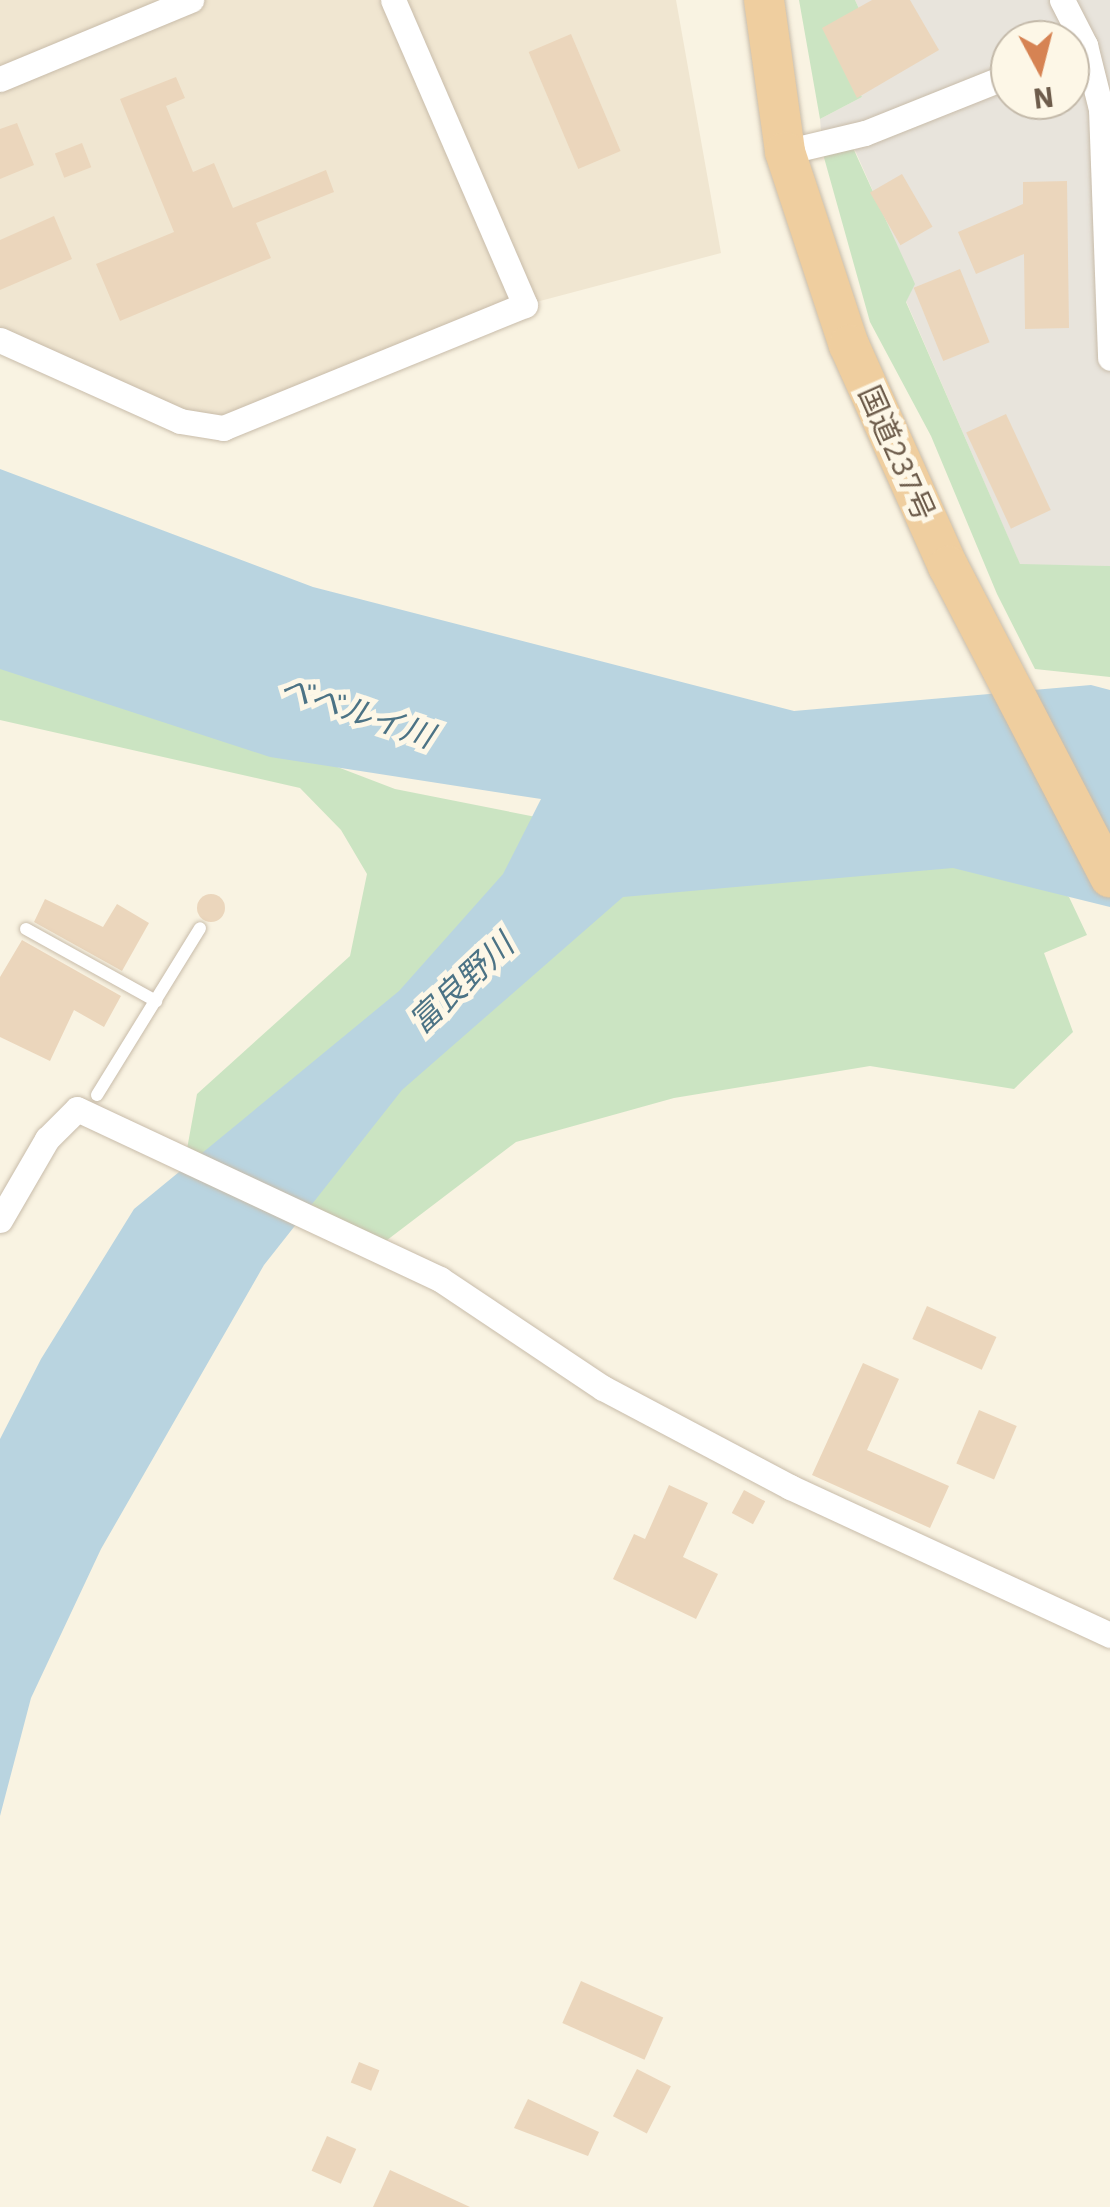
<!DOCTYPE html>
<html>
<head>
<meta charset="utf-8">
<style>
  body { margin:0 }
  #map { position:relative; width:1110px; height:2207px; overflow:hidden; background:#f9f3e2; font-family:"IBM Plex Sans","Noto Sans JP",sans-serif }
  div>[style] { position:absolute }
  .residential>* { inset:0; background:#f0e6d1 }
  .industrial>* { inset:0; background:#e8e4dc }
  .green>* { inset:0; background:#cbe4c2 }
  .water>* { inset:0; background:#b9d4e0 }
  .building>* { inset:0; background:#ebd6bc; transform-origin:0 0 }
  .round { border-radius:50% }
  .roads { filter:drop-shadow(0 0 2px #c8bcaa) drop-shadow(0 0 2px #c8bcaa) }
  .service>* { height:12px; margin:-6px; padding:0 6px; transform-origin:6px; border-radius:6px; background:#fff }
  .minor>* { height:25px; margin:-12.5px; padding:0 12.5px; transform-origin:12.5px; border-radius:12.5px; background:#fff }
  .trunk>* { height:40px; margin:-20px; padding:0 20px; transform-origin:20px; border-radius:20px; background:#efce9f }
  span { translate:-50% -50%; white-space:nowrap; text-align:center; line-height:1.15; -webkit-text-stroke:10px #fdf7e7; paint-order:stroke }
  .street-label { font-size:30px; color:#6d5c4b }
  .water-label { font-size:32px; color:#4c7385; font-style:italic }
  .north { position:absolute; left:990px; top:20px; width:100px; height:100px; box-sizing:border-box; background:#fdf7e7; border:2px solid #c3b9a9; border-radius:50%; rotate:173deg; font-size:28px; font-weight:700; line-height:40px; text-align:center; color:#6d5c4b }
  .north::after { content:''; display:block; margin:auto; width:35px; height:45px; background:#d68353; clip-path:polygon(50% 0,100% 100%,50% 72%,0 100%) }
</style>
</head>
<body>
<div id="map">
  <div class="residential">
    <div style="clip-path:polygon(0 0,676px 0,721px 253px,525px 305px,223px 428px,0 340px)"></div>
  </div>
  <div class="industrial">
    <div style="clip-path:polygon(evenodd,855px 0,1110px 0,1110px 566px,1020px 565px,906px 301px,914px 284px,850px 139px,823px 154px,820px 119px,862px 97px,836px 30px,860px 11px,855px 0,1010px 40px,1070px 40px,1070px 100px,1010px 100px,1010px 40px)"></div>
  </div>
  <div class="green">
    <div style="clip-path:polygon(799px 0,855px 0,860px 11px,836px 30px,862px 97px,820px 119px)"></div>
    <div style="clip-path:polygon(849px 139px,915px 284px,906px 302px,1020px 564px,1110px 566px,1110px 677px,1035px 669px,997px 594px,931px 436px,870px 322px,823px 154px)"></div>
    <div style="clip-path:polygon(0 638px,395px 789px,541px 818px,1022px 871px,1069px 897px,1087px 935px,1044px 953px,1073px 1032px,1014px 1089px,870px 1066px,674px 1098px,516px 1142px,374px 1250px,181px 1182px,197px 1094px,350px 956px,367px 874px,341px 830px,300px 788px,0 720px)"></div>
  </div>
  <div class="water">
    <div style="clip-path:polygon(0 469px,313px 587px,794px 711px,1091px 685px,1110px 690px,1110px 907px,953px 868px,623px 897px,402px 1090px,264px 1265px,101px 1549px,31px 1698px,0 1816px,0 1439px,41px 1359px,134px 1209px,399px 991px,503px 874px,541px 799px,270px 757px,0 669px)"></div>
  </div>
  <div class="building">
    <div style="clip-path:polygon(872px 0,910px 0,939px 50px,857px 98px,822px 28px)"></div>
    <div style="left:571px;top:34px;width:127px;height:46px;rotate:67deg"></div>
    <div style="clip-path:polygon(176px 77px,185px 98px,166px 106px,193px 172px,214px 163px,233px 208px,326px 170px,334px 192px,256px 223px,271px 258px,120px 321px,96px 264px,174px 232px,120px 99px)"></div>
    <div style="clip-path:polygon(17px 123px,34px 165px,0 179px,0 129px)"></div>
    <div style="left:82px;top:143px;width:26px;height:29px;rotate:69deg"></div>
    <div style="left:902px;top:174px;width:61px;height:37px;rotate:60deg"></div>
    <div style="clip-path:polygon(1067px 181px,1069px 328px,1025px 329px,1024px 254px,976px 274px,958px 232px,1023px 204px,1023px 182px)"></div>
    <div style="clip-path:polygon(54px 216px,72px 259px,0 290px,0 240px)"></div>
    <div style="left:960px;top:269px;width:79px;height:50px;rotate:68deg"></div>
    <div style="left:1006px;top:414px;width:106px;height:44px;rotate:65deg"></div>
    <div class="round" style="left:197px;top:894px;width:28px;height:28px"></div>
    <div style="clip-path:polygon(45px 899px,103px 927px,117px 904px,149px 923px,122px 971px,34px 922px)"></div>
    <div style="clip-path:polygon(22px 940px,121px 996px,104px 1027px,74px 1010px,50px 1061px,0 1037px,0 977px)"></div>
    <div style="left:927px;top:1306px;width:76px;height:36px;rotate:24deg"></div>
    <div style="clip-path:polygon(863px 1363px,899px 1379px,867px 1450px,949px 1486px,930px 1528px,812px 1475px)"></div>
    <div style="left:979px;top:1410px;width:41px;height:58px;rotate:23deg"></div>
    <div style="clip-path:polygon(669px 1485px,708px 1503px,683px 1557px,718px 1574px,696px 1619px,613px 1579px,634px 1534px,645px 1539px)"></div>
    <div style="left:744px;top:1490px;width:24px;height:26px;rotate:28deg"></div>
    <div style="left:581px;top:1981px;width:90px;height:46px;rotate:24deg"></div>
    <div style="left:359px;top:2062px;width:22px;height:22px;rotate:22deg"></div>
    <div style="left:637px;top:2069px;width:38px;height:53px;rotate:27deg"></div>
    <div style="clip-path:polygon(528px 2099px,599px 2132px,588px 2156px,514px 2128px)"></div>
    <div style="left:327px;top:2136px;width:32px;height:38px;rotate:24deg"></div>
    <div style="clip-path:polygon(390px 2170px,470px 2207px,373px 2207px)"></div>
  </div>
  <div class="roads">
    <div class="service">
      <div style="left:26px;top:929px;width:149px;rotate:29deg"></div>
      <div style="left:97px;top:1095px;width:196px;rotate:-58.3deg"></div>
    </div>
    <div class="minor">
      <div style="left:1062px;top:0;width:51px;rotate:62.9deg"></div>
      <div style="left:1085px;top:45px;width:66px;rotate:76deg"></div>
      <div style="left:1101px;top:109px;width:249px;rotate:87.9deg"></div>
      <div style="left:0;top:79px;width:207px;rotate:-22.5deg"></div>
      <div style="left:785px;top:152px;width:82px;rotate:-13.4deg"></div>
      <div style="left:865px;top:133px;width:156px;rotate:-21.8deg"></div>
      <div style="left:0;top:340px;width:197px;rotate:24.2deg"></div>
      <div style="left:180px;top:421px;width:44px;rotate:9.2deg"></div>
      <div style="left:223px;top:428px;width:326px;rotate:-22.2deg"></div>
      <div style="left:525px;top:305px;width:332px;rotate:-113.4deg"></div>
      <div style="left:0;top:1220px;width:94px;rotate:-59.9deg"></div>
      <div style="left:47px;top:1139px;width:42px;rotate:-45deg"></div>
      <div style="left:77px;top:1109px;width:401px;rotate:25.1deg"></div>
      <div style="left:440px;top:1279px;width:196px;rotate:33.8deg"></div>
      <div style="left:603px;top:1388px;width:212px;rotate:27.9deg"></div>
      <div style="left:790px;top:1487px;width:353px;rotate:24.8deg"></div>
    </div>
    <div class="trunk">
      <div style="left:764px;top:0;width:153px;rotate:82.1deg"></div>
      <div style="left:785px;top:152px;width:203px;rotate:71.7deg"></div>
      <div style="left:849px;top:345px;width:242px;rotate:65.9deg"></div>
      <div style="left:948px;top:566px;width:351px;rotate:62.5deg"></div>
    </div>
  </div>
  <div class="street-label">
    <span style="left:897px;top:453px;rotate:66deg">国道237号</span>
  </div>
  <div class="water-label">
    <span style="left:357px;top:711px;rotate:19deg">ベベルイ川</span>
    <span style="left:461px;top:983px;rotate:-43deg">富良野川</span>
  </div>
  <div class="north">N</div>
</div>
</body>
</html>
